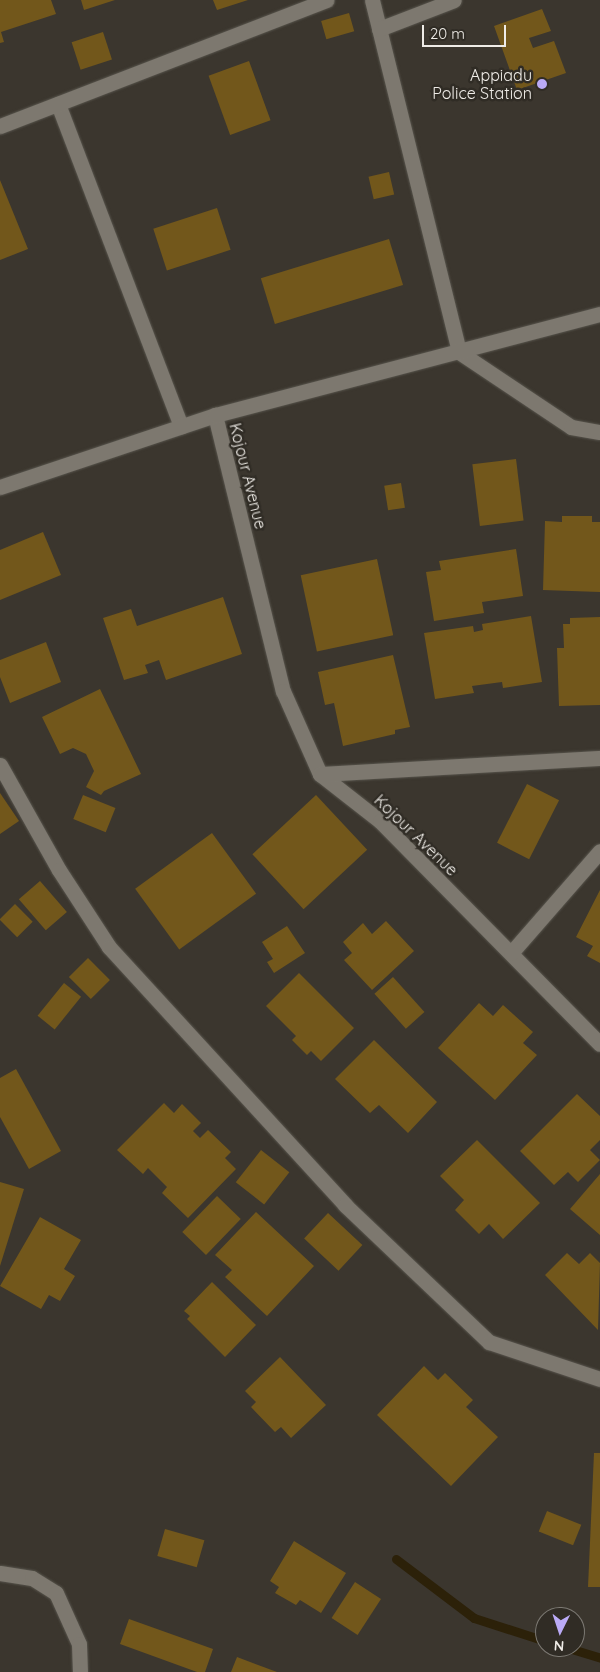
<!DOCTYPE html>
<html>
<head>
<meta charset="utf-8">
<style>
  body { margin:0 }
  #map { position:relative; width:600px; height:1672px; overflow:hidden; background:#3b362e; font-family:Quicksand,sans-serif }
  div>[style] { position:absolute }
  .stream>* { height:9px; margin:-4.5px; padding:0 4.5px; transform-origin:4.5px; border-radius:4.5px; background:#2c2109 }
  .building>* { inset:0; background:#72571b; transform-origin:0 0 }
  .roads { filter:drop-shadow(0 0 1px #57544c) drop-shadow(0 0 1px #57544c) }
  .street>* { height:15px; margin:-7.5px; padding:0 7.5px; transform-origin:7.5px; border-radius:7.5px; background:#7d786f }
  .secondary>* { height:15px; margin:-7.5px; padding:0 7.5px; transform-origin:7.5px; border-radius:7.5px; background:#7d786f }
  .dots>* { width:14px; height:14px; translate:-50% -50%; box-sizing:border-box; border:2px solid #302c25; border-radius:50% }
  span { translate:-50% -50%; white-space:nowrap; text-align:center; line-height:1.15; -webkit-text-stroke:5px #302c25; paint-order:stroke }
  .poi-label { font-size:16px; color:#efece7 }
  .right { translate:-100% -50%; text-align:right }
  .street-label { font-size:16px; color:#efece7 }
  .north { position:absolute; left:535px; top:1607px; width:50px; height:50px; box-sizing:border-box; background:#302c25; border:1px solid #7c7973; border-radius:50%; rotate:184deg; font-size:14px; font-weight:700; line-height:20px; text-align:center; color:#efece7 }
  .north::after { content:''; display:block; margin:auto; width:18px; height:22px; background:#baaaf6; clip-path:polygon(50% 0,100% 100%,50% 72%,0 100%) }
  .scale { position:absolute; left:422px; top:25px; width:84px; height:22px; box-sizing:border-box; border:2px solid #efece7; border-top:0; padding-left:6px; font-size:15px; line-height:18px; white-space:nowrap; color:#efece7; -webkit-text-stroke:4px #302c25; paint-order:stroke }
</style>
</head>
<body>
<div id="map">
  <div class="stream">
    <div style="left:396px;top:1559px;width:98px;rotate:37.1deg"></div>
    <div style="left:474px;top:1618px;width:75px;rotate:17.9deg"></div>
    <div style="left:565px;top:1647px;width:37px;rotate:17deg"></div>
  </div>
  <div class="building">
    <div style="clip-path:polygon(0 0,51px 0,56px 14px,1px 32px,4px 42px,0 43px)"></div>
    <div style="clip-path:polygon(81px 0,115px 0,84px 10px)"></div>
    <div style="clip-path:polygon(213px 0,248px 0,217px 10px)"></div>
    <div style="clip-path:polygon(542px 9px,551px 31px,529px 38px,533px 48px,554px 41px,566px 73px,517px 90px,494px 26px)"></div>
    <div style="left:349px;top:13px;width:19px;height:29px;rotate:74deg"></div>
    <div style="left:103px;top:32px;width:29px;height:33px;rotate:72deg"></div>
    <div style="left:249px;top:61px;width:63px;height:43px;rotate:70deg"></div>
    <div style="left:389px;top:172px;width:23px;height:21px;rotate:77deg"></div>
    <div style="clip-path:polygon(0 180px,28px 249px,0 260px)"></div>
    <div style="left:217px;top:208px;width:44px;height:67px;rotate:72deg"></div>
    <div style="left:389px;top:239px;width:48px;height:134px;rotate:73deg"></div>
    <div style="left:516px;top:459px;width:62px;height:44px;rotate:83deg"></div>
    <div style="left:401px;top:483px;width:25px;height:17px;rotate:81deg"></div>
    <div style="clip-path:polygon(562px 516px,592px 516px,592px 522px,600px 522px,600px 592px,543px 590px,545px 521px,562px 522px)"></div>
    <div style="clip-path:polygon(43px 532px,61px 575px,0 600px,0 550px)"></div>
    <div style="clip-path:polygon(516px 549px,523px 596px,482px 602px,484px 613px,434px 621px,426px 572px,441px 570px,439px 561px)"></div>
    <div style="left:377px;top:559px;width:78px;height:78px;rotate:78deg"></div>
    <div style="clip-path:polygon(223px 597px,242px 654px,166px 680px,159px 660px,145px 665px,148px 673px,124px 680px,103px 618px,131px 609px,137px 626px)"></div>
    <div style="clip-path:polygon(531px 616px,542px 682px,503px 688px,502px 682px,472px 686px,474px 693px,435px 699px,424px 633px,473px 626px,474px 632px,483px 630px,482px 624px)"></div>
    <div style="clip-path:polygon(600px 617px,600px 705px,559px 706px,557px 648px,564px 648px,563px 624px,570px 624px,570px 618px)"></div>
    <div style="clip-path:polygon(46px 642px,61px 682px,10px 703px,0 677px,0 660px)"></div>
    <div style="clip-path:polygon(393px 655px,410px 727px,395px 730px,395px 734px,343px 746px,334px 703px,325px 705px,318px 672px)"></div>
    <div style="clip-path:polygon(100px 689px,141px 774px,104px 791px,101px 795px,86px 787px,94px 771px,86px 754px,73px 748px,60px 754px,42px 717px)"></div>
    <div style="left:527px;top:784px;width:36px;height:66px;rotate:27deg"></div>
    <div style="clip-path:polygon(0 793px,19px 821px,0 834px)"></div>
    <div style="left:83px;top:795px;width:35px;height:26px;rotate:22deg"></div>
    <div style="left:316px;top:795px;width:75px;height:87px;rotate:47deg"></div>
    <div style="left:212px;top:833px;width:75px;height:95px;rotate:54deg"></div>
    <div style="left:40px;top:881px;width:41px;height:28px;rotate:49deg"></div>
    <div style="clip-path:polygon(600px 890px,600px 963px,587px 956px,593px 946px,576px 937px)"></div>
    <div style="left:15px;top:904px;width:25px;height:22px;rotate:45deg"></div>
    <div style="clip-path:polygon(386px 921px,414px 951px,372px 990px,344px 960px,352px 953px,343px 942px,363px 923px,372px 934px)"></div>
    <div style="clip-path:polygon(287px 926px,305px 953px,274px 973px,267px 962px,273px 959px,262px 942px)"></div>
    <div style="left:88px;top:958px;width:31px;height:27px;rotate:45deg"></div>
    <div style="clip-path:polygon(299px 973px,354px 1028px,321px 1061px,311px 1051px,307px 1055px,292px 1040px,296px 1036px,266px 1006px)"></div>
    <div style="left:393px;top:977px;width:47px;height:25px;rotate:48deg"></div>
    <div style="left:64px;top:983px;width:22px;height:42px;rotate:39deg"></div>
    <div style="clip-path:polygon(479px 1003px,493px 1016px,503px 1005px,533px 1032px,523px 1043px,537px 1055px,495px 1100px,438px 1048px)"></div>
    <div style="clip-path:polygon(374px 1040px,437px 1102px,408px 1133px,379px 1105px,370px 1113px,335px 1079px)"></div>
    <div style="clip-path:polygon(16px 1069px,61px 1151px,29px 1169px,0 1117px,0 1078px)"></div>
    <div style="clip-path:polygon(577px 1094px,600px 1116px,600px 1140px,590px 1150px,600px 1160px,578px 1182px,568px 1172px,554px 1185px,520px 1151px)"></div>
    <div style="clip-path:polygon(164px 1103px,174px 1113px,182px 1104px,201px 1123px,193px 1131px,200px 1138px,208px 1130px,231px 1152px,225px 1158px,236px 1169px,188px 1218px,162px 1193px,167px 1187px,148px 1168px,143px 1174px,117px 1150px)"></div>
    <div style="clip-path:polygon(477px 1140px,540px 1203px,503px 1239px,489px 1224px,479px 1234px,455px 1210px,464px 1200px,440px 1176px)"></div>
    <div style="left:261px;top:1150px;width:36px;height:41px;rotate:38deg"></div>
    <div style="clip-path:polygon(600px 1174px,600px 1235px,570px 1209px)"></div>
    <div style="clip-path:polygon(0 1182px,24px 1189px,0 1266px)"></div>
    <div style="left:217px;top:1196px;width:33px;height:50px;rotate:44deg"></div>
    <div style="clip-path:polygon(256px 1212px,314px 1266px,267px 1316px,225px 1277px,232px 1270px,215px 1255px)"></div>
    <div style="left:328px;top:1213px;width:47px;height:35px;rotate:43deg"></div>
    <div style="clip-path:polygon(40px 1217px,81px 1240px,64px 1269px,75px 1276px,60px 1301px,49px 1295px,41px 1309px,0 1286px)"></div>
    <div style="clip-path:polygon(567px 1253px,579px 1264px,590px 1253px,600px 1263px,598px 1330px,545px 1275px)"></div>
    <div style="clip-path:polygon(212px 1282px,256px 1325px,225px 1357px,187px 1319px,190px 1316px,184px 1311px)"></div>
    <div style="clip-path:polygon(280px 1357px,326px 1405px,291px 1438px,281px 1427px,275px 1432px,251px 1407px,256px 1402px,245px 1391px)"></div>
    <div style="clip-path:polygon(424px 1366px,438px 1380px,445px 1373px,473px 1400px,466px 1407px,498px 1437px,451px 1486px,377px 1415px)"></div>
    <div style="clip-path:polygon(594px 1453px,600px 1453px,600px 1587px,588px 1587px)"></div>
    <div style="left:547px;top:1511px;width:37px;height:22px;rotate:22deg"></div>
    <div style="left:165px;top:1529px;width:41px;height:28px;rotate:16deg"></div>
    <div style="clip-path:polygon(294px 1541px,346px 1573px,321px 1613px,300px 1600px,296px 1605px,275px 1593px,279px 1587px,270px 1581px)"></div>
    <div style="left:355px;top:1582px;width:31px;height:43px;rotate:33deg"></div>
    <div style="clip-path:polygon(129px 1619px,213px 1649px,205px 1672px,197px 1672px,120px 1644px)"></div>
    <div style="clip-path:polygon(237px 1657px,277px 1672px,231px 1672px)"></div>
  </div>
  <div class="roads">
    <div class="street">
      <div style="left:372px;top:0;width:363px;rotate:76.1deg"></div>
      <div style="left:459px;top:352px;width:135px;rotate:33.8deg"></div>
      <div style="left:571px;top:427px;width:29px;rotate:10deg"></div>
      <div style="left:379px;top:29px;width:80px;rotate:-21.1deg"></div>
      <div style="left:58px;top:104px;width:345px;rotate:69.1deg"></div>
      <div style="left:0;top:126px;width:350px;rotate:-21.1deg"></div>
      <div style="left:215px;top:415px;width:284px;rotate:76.2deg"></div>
      <div style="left:283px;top:691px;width:91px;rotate:66deg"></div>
      <div style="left:320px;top:774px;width:76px;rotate:38.1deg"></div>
      <div style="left:380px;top:821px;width:313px;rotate:45.4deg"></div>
      <div style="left:0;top:765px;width:120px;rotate:60.7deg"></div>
      <div style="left:59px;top:870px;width:92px;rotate:57deg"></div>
      <div style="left:109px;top:947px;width:350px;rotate:47.5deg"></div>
      <div style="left:345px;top:1205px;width:199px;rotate:43.6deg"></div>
      <div style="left:489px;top:1342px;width:117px;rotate:18.4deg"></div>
      <div style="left:320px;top:774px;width:280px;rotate:-3.3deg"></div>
      <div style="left:511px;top:953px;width:135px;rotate:-48.9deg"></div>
      <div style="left:0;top:1573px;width:32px;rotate:9deg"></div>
      <div style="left:32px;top:1578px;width:28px;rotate:32deg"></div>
      <div style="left:56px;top:1593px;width:56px;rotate:65.7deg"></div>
      <div style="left:79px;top:1644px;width:28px;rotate:88deg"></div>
    </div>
    <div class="secondary">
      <div style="left:0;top:487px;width:227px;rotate:-18.5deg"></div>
      <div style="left:215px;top:415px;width:398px;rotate:-14.7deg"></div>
    </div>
  </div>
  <div class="dots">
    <div style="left:542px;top:84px;background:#baaaf6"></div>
  </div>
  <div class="poi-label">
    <span class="right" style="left:532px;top:84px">Appiadu<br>Police Station</span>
  </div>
  <div class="street-label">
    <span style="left:248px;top:476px;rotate:76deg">Kojour Avenue</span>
    <span style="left:416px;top:835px;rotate:44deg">Kojour Avenue</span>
  </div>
  <div class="north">N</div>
  <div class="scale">20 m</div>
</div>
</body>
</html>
